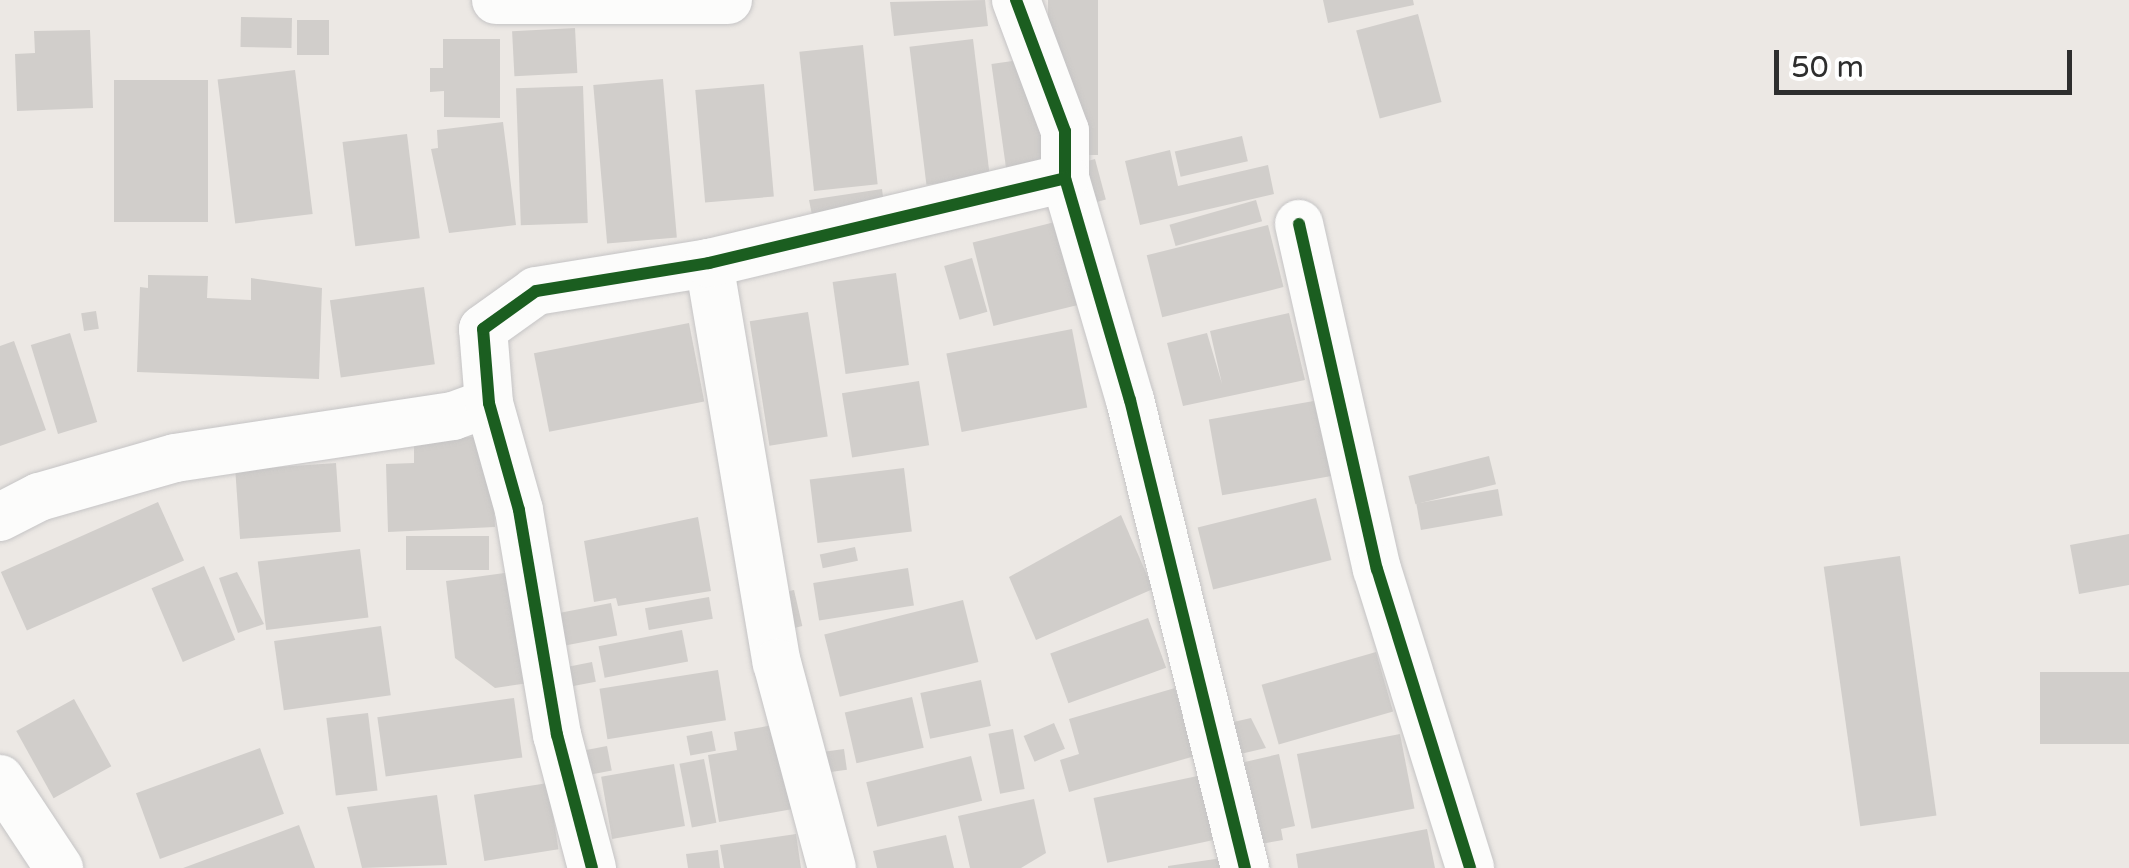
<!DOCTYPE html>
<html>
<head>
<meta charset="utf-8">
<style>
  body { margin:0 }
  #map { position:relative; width:2129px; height:868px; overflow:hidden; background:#ece8e4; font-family:"Varela Round",sans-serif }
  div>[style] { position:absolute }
  .building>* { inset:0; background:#d1cecb; transform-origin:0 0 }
  .roads { filter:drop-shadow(0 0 2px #c5c4c5) drop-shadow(0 0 2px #c5c4c5) }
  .minor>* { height:48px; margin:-24px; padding:0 24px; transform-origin:24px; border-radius:24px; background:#fcfcfb }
  .cycleway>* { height:12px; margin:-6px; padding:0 6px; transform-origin:6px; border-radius:6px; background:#1b5e20 }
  span { translate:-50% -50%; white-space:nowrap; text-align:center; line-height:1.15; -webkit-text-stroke:8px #fff; paint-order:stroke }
  .scale { position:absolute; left:1774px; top:50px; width:298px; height:45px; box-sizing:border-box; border:5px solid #2e2e2e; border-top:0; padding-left:12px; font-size:30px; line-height:35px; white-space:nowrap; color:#2e2e2e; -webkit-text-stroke:8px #fff; paint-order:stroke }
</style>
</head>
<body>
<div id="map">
  <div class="building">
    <div style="clip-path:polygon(985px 0,988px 26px,894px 36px,890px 2px)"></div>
    <div style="left:1048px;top:0;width:50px;height:155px"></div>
    <div style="clip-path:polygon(1323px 0,1413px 0,1414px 5px,1328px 23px)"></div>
    <div style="left:1418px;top:14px;width:91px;height:64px;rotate:75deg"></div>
    <div style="left:241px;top:17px;width:51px;height:30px;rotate:1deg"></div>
    <div style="left:297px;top:20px;width:32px;height:35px"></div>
    <div style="left:575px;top:28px;width:45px;height:63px;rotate:87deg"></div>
    <div style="clip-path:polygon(90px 30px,93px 108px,17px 111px,15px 54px,35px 53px,34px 31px)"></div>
    <div style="clip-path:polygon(443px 39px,500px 39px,500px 118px,444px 117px,444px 91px,430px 92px,430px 68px,443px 68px)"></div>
    <div style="left:973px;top:39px;width:139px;height:64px;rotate:83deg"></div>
    <div style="left:863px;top:45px;width:140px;height:64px;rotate:84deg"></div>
    <div style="left:1034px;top:58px;width:117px;height:43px;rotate:82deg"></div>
    <div style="left:295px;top:70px;width:145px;height:78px;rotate:83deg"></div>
    <div style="left:663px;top:79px;width:159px;height:70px;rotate:85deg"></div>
    <div style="left:114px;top:80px;width:94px;height:142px"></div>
    <div style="left:764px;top:84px;width:113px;height:69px;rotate:85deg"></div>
    <div style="left:583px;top:86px;width:137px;height:67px;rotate:88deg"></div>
    <div style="clip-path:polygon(503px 122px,516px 225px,449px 233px,431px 149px,438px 148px,437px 130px)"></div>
    <div style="left:407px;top:134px;width:105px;height:65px;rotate:83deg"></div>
    <div style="left:1242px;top:136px;width:26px;height:69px;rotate:77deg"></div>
    <div style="clip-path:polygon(1170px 150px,1178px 186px,1268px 165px,1274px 194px,1140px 225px,1125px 161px)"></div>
    <div style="left:1095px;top:159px;width:42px;height:24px;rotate:75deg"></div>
    <div style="clip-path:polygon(882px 189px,886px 219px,801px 232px,799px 216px,812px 215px,809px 200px)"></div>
    <div style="left:1256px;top:200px;width:22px;height:90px;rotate:74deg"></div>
    <div style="left:1059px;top:221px;width:86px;height:89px;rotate:76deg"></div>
    <div style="left:1268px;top:225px;width:64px;height:125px;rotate:76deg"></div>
    <div style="left:972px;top:258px;width:56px;height:29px;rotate:74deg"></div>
    <div style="left:896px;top:273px;width:93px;height:64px;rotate:82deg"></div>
    <div style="clip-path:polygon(148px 275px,208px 276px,207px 298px,251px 300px,251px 278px,322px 288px,319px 379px,137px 372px,140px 287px,148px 288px)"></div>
    <div style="left:424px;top:287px;width:78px;height:95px;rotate:82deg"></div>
    <div style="left:96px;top:311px;width:18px;height:15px;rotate:81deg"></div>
    <div style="left:808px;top:312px;width:126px;height:59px;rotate:81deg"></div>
    <div style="clip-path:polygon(1289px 313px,1305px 380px,1183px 406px,1167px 343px,1207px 333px,1222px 384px,1210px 331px)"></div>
    <div style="left:689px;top:323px;width:80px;height:158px;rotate:79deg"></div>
    <div style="left:1072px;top:329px;width:80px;height:128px;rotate:79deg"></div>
    <div style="left:70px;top:333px;width:93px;height:41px;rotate:73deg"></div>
    <div style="clip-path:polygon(14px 341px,46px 430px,0 446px,0 346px)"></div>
    <div style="left:919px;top:381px;width:65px;height:78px;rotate:81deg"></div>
    <div style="left:1325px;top:399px;width:77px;height:118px;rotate:80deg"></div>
    <div style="clip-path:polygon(491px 436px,495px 527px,388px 532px,386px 464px,414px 463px,414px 440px)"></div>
    <div style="left:1489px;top:456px;width:29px;height:83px;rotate:76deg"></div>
    <div style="left:336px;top:463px;width:69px;height:101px;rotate:86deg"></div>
    <div style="left:904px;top:468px;width:64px;height:95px;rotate:83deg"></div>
    <div style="left:1498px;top:489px;width:27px;height:83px;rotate:80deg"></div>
    <div style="left:1316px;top:498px;width:64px;height:122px;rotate:76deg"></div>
    <div style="left:158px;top:502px;width:64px;height:172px;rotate:66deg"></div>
    <div style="clip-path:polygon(1121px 515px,1153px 589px,1036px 640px,1009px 577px)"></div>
    <div style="clip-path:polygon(698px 517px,711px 591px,618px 606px,616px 598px,594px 602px,584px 541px)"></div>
    <div style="clip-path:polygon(2129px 534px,2129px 585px,2079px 594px,2070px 545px)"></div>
    <div style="left:489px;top:536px;width:34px;height:83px;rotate:90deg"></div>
    <div style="left:855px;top:547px;width:14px;height:36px;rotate:78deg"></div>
    <div style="left:360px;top:549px;width:69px;height:103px;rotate:83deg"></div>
    <div style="left:1900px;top:556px;width:262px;height:77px;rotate:82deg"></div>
    <div style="left:204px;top:566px;width:80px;height:57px;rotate:67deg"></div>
    <div style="left:908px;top:568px;width:38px;height:96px;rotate:81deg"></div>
    <div style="clip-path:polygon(527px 570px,542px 681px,495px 688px,455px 658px,446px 581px)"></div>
    <div style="clip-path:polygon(237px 572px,264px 624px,238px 633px,219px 578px)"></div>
    <div style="left:794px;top:590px;width:37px;height:16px;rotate:77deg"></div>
    <div style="left:709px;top:597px;width:22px;height:65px;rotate:80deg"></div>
    <div style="left:963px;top:600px;width:64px;height:143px;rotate:76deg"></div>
    <div style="left:611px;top:603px;width:33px;height:53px;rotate:79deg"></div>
    <div style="left:1148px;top:618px;width:53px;height:104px;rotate:70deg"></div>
    <div style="left:381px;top:626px;width:70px;height:108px;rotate:82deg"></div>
    <div style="left:682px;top:630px;width:32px;height:85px;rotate:79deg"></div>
    <div style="left:1376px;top:652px;width:62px;height:119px;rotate:74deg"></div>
    <div style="left:592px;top:662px;width:20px;height:27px;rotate:79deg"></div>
    <div style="left:718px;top:670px;width:51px;height:120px;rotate:81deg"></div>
    <div style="left:2129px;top:672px;width:72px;height:89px;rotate:90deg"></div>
    <div style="left:981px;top:680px;width:47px;height:62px;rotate:78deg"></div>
    <div style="clip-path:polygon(1175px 688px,1195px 756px,1069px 792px,1060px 760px,1079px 754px,1069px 719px)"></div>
    <div style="left:912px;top:697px;width:52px;height:69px;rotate:77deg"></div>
    <div style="left:514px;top:698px;width:60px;height:138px;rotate:82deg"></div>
    <div style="left:74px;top:699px;width:77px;height:66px;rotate:61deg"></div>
    <div style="left:368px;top:713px;width:78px;height:42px;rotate:83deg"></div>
    <div style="clip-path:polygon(1251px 718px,1266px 748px,1236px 755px,1229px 723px)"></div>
    <div style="left:1054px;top:723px;width:28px;height:33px;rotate:67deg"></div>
    <div style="clip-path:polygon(779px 724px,793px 809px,719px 822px,708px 755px,737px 750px,734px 732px)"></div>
    <div style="left:1013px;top:729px;width:61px;height:25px;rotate:79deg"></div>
    <div style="left:712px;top:731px;width:20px;height:26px;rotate:79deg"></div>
    <div style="left:1400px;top:734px;width:76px;height:105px;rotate:79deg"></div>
    <div style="left:607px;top:746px;width:25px;height:25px;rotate:79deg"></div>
    <div style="left:260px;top:748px;width:70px;height:132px;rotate:70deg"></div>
    <div style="left:844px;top:749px;width:21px;height:22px;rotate:82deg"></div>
    <div style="clip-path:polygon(1279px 754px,1295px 826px,1281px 829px,1283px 840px,1255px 845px,1236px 764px)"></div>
    <div style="left:971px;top:756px;width:46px;height:108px;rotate:76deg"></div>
    <div style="left:704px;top:759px;width:65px;height:25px;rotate:79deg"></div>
    <div style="left:674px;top:764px;width:63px;height:74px;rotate:80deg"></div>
    <div style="left:1207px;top:774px;width:66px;height:116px;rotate:78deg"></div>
    <div style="left:548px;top:783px;width:67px;height:75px;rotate:81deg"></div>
    <div style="clip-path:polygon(437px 795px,447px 865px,362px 868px,347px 807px)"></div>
    <div style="clip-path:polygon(1034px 799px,1046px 853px,1021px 868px,970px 868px,958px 816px)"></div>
    <div style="clip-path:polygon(299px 825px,315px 868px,183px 868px)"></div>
    <div style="clip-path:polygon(1427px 829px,1435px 868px,1298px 868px,1296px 854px)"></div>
    <div style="clip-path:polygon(796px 834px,801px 868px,724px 868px,720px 845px)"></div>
    <div style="clip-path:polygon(946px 835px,954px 868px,877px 868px,873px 851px)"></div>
    <div style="clip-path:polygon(718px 850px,720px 868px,688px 868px,686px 854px)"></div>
    <div style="clip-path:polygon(1222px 858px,1223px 868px,1168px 868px,1168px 866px)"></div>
  </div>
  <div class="roads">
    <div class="minor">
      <div style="left:496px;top:0;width:232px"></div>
      <div style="left:1016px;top:0;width:140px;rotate:69.5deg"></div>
      <div style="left:1065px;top:131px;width:47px;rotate:90deg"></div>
      <div style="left:1065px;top:178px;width:231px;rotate:73.7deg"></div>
      <div style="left:1130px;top:400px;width:482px;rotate:76.2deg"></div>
      <div style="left:1299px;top:224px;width:354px;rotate:77.3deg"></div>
      <div style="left:1377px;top:569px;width:313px;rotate:72.7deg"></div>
      <div style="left:709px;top:263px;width:406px;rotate:80.4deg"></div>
      <div style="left:777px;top:663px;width:212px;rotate:75deg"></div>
      <div style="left:0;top:517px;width:44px;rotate:-27.1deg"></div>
      <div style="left:39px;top:497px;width:141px;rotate:-16deg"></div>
      <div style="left:175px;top:458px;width:281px;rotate:-8.6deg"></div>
      <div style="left:453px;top:416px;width:38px;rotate:-20deg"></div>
      <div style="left:0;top:779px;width:107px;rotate:56.5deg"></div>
      <div style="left:592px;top:868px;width:138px;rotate:-104.7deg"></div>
      <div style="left:557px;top:735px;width:228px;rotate:-99.6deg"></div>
      <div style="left:519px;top:510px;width:111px;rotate:-105.7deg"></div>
      <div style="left:489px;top:403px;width:74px;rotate:-94.6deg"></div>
      <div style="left:483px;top:329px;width:65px;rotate:-35.6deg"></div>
      <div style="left:536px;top:291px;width:175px;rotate:-9.2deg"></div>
      <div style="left:709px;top:263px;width:366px;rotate:-13.4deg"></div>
    </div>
  </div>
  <div class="cycleway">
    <div style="left:1016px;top:0;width:140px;rotate:69.5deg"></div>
    <div style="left:1065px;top:131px;width:47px;rotate:90deg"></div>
    <div style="left:1065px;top:178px;width:231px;rotate:73.7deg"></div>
    <div style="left:1130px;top:400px;width:482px;rotate:76.2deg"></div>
    <div style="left:1299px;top:224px;width:354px;rotate:77.3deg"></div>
    <div style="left:1377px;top:569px;width:313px;rotate:72.7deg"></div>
    <div style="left:592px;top:868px;width:138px;rotate:-104.7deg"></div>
    <div style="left:557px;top:735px;width:228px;rotate:-99.6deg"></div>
    <div style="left:519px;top:510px;width:111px;rotate:-105.7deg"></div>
    <div style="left:489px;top:403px;width:74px;rotate:-94.6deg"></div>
    <div style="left:483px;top:329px;width:65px;rotate:-35.6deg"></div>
    <div style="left:536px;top:291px;width:175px;rotate:-9.2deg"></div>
    <div style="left:709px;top:263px;width:366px;rotate:-13.4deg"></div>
  </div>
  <div class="scale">50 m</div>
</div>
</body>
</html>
